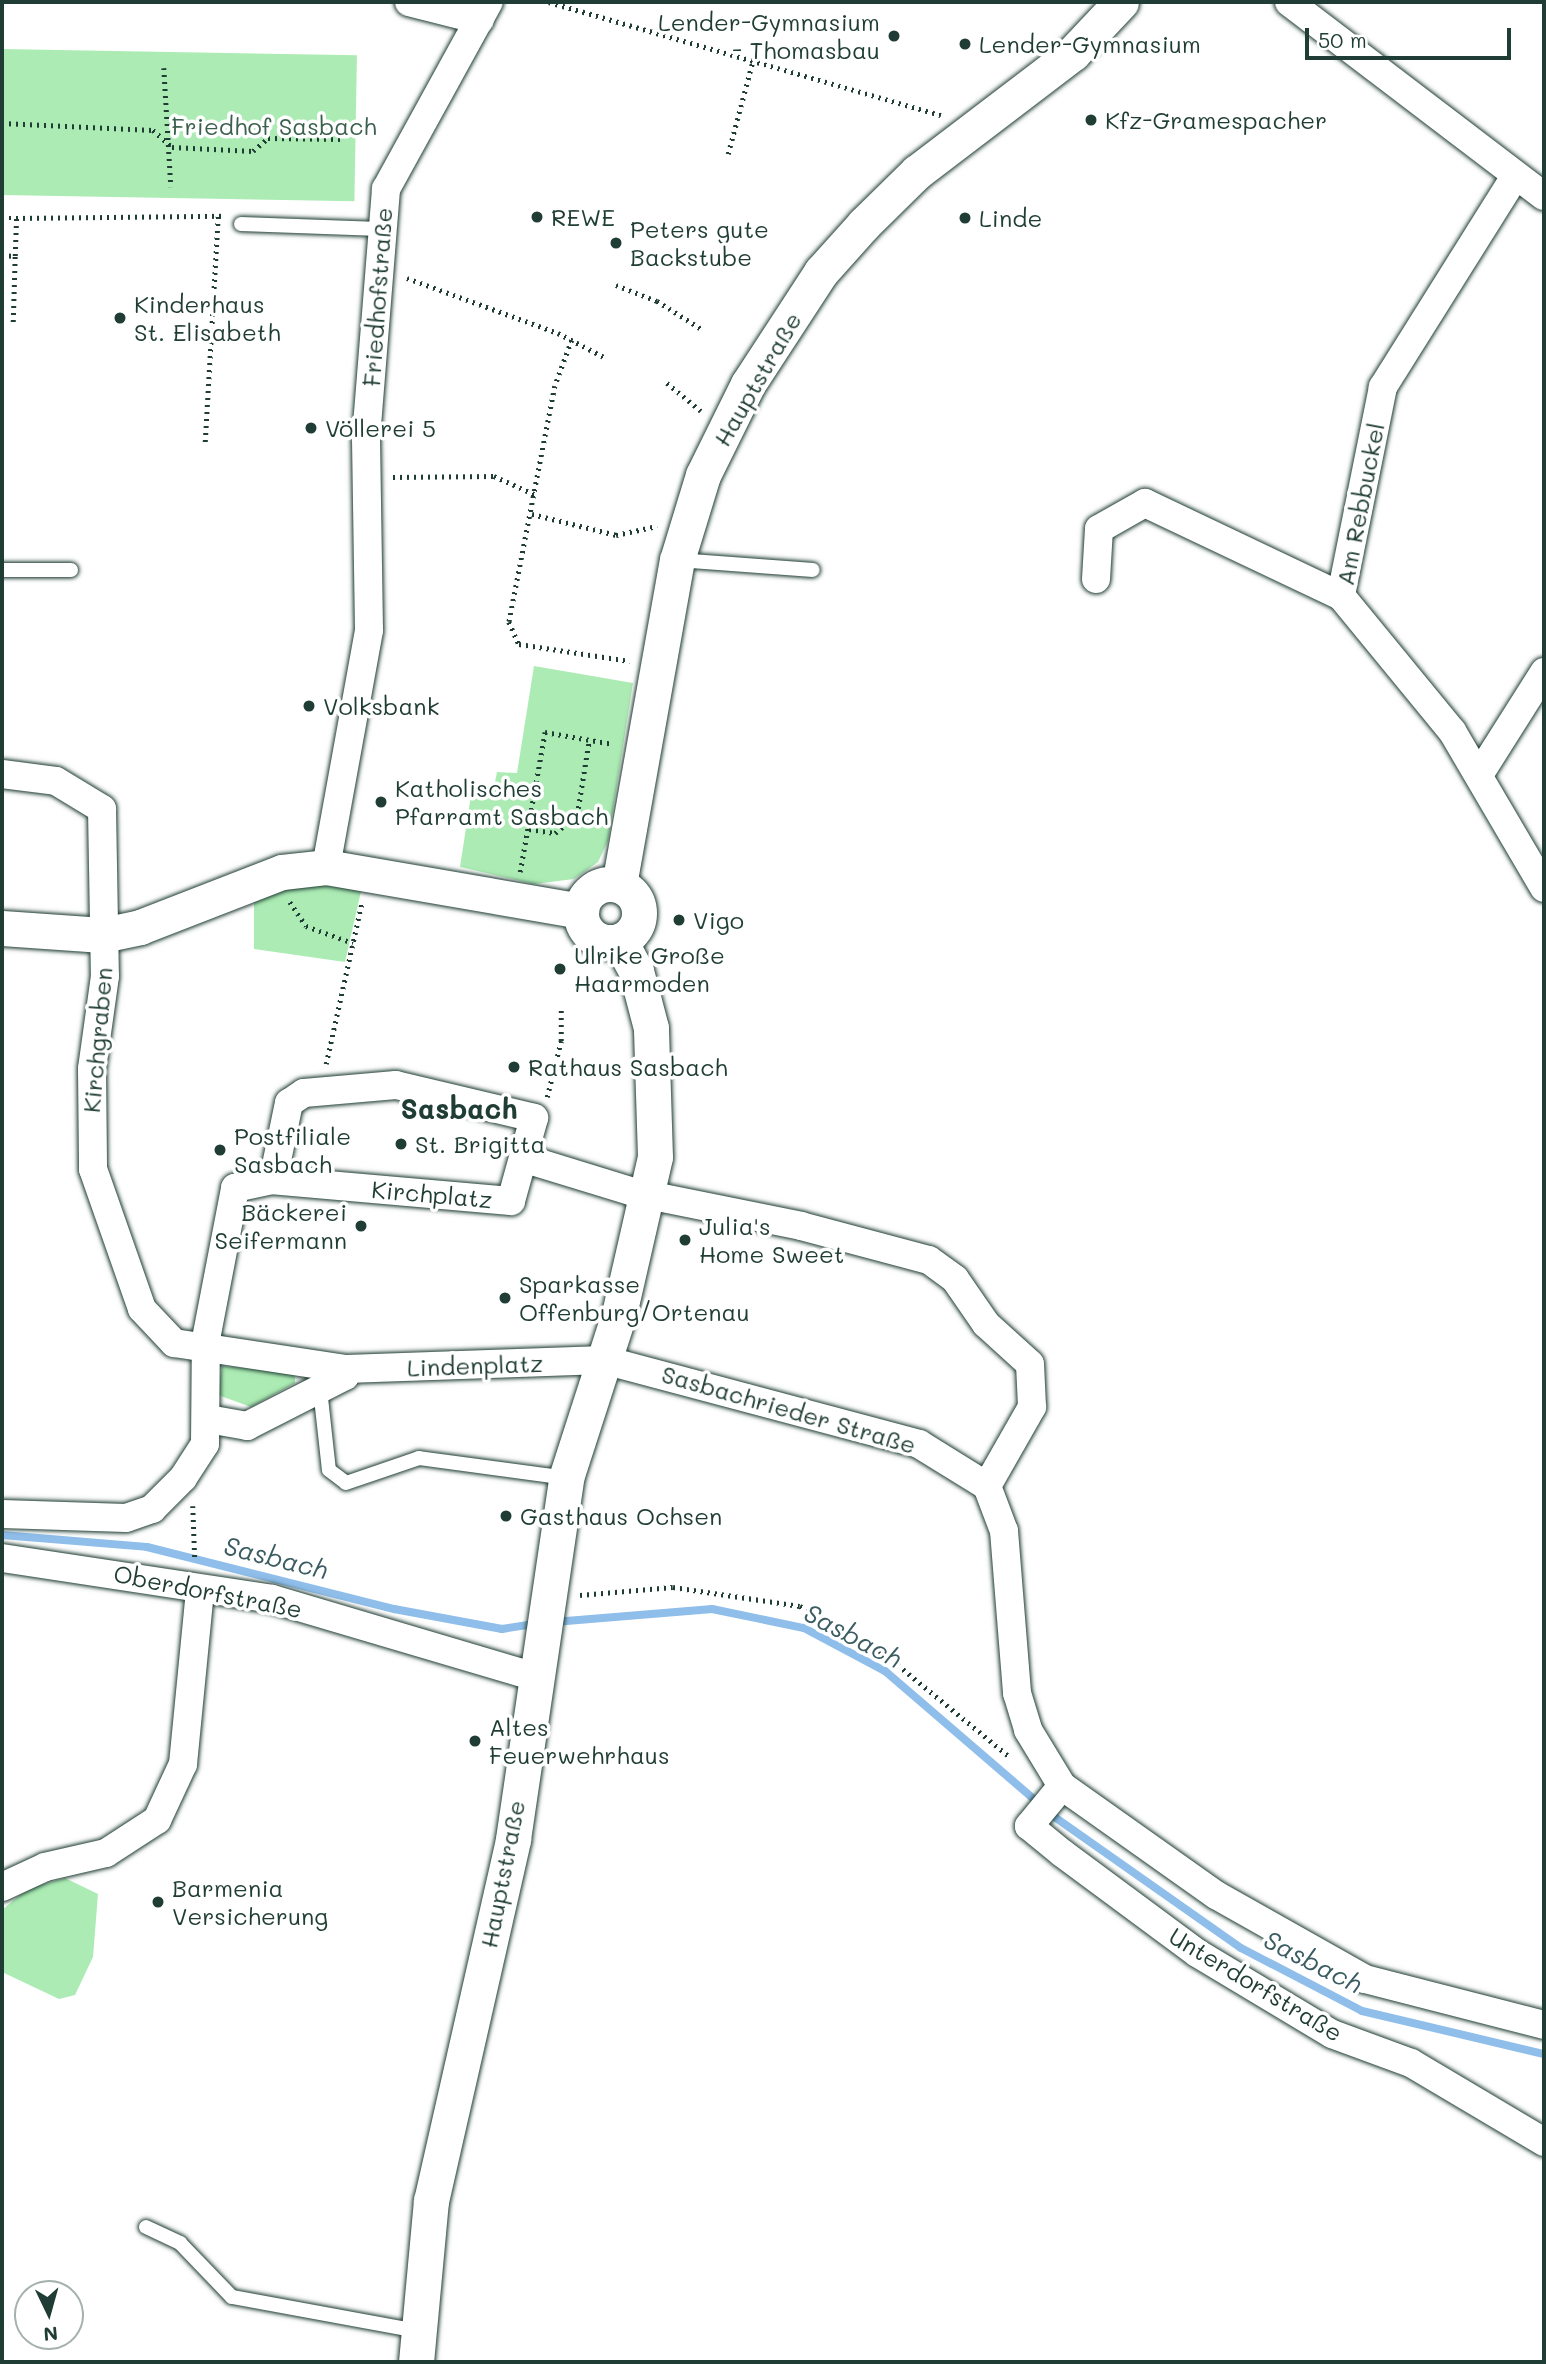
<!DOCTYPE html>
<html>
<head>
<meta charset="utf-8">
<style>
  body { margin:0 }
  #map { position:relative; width:1546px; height:2364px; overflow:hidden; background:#fff; font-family:Mali,sans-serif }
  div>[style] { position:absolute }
  .green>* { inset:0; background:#acecb4; transform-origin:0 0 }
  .stream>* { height:8px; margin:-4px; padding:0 4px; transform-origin:4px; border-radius:4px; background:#8fbeea }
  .path>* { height:4.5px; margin-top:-2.25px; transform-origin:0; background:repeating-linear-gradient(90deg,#1f3d34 0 2px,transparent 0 7px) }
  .roads { filter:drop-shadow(0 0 2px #1f3d34) drop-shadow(0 0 2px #1f3d34) }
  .service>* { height:14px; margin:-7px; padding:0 7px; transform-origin:7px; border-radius:7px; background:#fff }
  .minor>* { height:28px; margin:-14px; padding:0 14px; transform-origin:14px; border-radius:14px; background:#fff }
  .tertiary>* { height:35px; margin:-17.5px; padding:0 17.5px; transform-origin:17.5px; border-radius:17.5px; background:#fff }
  .tertiary>.ring { margin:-17.5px; padding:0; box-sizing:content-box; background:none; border:35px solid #fff; border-radius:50% }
  .dots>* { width:19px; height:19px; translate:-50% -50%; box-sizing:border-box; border:4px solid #fff; border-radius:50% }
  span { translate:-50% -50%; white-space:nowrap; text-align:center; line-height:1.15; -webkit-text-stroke:7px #fff; paint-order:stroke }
  .poi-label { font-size:24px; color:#1f3d34 }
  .right { translate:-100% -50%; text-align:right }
  .left { translate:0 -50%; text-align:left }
  .park-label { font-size:24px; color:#3b604e }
  .street-label { font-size:24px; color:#1f3d34 }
  .water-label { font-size:26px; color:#3b5d62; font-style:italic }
  .quarter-label { font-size:28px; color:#1f3d34; font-weight:700 }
  .frame { position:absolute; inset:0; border:4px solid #1f3d34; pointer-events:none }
  .north { position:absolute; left:14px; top:2280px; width:70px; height:70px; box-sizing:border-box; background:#fff; border:2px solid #a5b1ae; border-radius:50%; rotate:175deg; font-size:19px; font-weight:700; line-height:28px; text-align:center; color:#1f3d34 }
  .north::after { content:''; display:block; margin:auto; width:24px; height:32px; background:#1f3d34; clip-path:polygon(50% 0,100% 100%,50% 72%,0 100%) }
  .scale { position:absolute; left:1305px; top:28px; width:206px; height:32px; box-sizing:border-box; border:4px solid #1f3d34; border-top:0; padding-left:9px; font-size:21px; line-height:24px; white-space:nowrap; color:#1f3d34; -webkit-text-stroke:5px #fff; paint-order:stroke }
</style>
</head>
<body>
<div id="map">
  <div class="green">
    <div style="left:2px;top:49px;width:355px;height:146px;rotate:1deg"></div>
    <div style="clip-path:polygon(534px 666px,633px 683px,608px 841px,598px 862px,574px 879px,534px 884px,460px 867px,472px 789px,493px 792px,497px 772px,517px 773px)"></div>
    <div style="clip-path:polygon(313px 880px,362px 887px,345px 962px,254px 949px,254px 895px)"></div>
    <div style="clip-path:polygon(222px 1366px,295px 1373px,295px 1383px,251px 1407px,218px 1395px)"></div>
    <div style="clip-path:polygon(65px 1878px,98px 1894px,93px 1957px,75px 1995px,59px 1999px,2px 1972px,2px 1910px,27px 1889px)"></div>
  </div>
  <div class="stream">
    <div style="left:2px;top:1535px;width:145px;rotate:4.7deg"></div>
    <div style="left:147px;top:1547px;width:255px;rotate:14.1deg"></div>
    <div style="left:394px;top:1609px;width:110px;rotate:10.5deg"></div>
    <div style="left:502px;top:1629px;width:33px;rotate:-9deg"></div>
    <div style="left:554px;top:1622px;width:159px;rotate:-4.7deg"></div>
    <div style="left:712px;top:1609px;width:94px;rotate:11.7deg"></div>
    <div style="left:804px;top:1628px;width:92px;rotate:28deg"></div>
    <div style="left:885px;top:1671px;width:225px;rotate:40.7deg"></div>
    <div style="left:1056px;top:1818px;width:226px;rotate:35.1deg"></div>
    <div style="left:1241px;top:1948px;width:136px;rotate:27.5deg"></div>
    <div style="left:1362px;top:2011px;width:187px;rotate:13.3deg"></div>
  </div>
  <div class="path">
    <div style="left:549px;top:2px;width:408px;rotate:16.1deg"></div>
    <div style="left:164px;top:68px;width:119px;rotate:86.6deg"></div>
    <div style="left:2px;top:123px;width:151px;rotate:2.7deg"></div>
    <div style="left:153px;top:130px;width:25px;rotate:42deg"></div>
    <div style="left:172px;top:147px;width:81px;rotate:2.8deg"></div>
    <div style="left:253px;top:151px;width:20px;rotate:-41deg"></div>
    <div style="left:268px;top:138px;width:75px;rotate:0.8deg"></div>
    <div style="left:728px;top:154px;width:97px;rotate:-75.1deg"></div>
    <div style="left:2px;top:218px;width:14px"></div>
    <div style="left:2px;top:255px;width:13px;rotate:4deg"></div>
    <div style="left:15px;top:256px;width:38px;rotate:-88deg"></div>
    <div style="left:16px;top:218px;width:208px;rotate:-0.6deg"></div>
    <div style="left:407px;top:278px;width:161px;rotate:20deg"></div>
    <div style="left:558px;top:333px;width:52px;rotate:27.6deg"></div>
    <div style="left:616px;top:285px;width:44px;rotate:21.3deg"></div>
    <div style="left:657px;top:301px;width:54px;rotate:32.2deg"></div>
    <div style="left:13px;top:322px;width:66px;rotate:-88.3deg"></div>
    <div style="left:572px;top:340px;width:49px;rotate:110.3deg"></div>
    <div style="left:555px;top:386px;width:240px;rotate:101deg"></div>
    <div style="left:509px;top:622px;width:24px;rotate:66deg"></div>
    <div style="left:519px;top:644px;width:112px;rotate:8.7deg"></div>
    <div style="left:667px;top:383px;width:44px;rotate:39.5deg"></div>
    <div style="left:205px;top:442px;width:228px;rotate:-86.7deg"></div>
    <div style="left:393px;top:477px;width:101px;rotate:-0.6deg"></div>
    <div style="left:494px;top:476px;width:46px;rotate:24.3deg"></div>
    <div style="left:532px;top:514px;width:87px;rotate:14deg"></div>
    <div style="left:616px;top:535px;width:42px;rotate:-12.4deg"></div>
    <div style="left:529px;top:829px;width:26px;rotate:9deg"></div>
    <div style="left:555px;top:833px;width:28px;rotate:-39deg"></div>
    <div style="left:577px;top:815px;width:75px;rotate:-80.8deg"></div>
    <div style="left:520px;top:872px;width:142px;rotate:-79.9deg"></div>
    <div style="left:545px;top:732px;width:69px;rotate:10deg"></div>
    <div style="left:290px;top:902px;width:29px;rotate:56deg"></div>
    <div style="left:306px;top:926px;width:50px;rotate:19.9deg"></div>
    <div style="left:326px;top:1064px;width:166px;rotate:-77.5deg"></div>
    <div style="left:547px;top:1097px;width:58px;rotate:-76deg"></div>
    <div style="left:561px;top:1041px;width:33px;rotate:-90deg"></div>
    <div style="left:193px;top:1506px;width:54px;rotate:87.9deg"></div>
    <div style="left:580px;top:1595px;width:93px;rotate:-4.9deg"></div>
    <div style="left:673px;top:1587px;width:128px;rotate:8.5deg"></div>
    <div style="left:800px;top:1606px;width:100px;rotate:29.9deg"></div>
    <div style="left:887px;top:1656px;width:159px;rotate:39.4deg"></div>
  </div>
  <div class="roads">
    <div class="service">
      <div style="left:241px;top:224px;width:139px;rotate:2.1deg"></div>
      <div style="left:678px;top:560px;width:135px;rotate:4.2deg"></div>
      <div style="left:2px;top:570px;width:69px"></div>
      <div style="left:320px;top:1389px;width:81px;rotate:83.7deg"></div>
      <div style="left:329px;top:1470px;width:21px;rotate:37deg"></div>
      <div style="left:346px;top:1483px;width:77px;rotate:-18.9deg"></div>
      <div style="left:419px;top:1458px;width:148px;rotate:7.7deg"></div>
      <div style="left:146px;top:2227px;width:38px;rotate:25deg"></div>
      <div style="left:180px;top:2243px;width:75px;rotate:46.1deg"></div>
      <div style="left:232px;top:2297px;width:188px;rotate:10.4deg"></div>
    </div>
    <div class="minor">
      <div style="left:409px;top:2px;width:73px;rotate:14.2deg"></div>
      <div style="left:1289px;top:2px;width:320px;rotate:37.3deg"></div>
      <div style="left:1514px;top:178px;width:247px;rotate:122.1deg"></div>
      <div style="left:1383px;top:387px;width:213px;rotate:101.4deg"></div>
      <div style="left:1341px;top:596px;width:175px;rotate:50.6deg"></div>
      <div style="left:1452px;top:731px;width:182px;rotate:59.6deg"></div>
      <div style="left:1096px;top:579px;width:50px;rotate:-86.6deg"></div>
      <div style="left:1099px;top:529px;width:53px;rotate:-29.5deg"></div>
      <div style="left:1145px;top:503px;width:217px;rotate:25.4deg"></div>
      <div style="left:2px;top:774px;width:54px;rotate:7.4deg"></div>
      <div style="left:56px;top:781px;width:54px;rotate:31.3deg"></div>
      <div style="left:102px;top:809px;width:167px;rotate:89deg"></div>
      <div style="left:105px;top:976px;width:94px;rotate:98deg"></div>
      <div style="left:92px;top:1069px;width:100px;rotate:89.4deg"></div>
      <div style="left:93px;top:1169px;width:148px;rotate:70.7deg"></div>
      <div style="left:142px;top:1309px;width:47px;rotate:46.7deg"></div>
      <div style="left:174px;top:1343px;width:174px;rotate:8.6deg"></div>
      <div style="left:346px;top:1369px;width:258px;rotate:-2deg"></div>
      <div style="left:604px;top:1360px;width:326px;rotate:14.9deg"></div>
      <div style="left:919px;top:1444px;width:80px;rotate:31.7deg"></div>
      <div style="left:987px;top:1486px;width:48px;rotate:69.3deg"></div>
      <div style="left:1004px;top:1531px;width:163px;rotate:85.4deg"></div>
      <div style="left:1017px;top:1693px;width:39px;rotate:73deg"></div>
      <div style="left:1028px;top:1730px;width:66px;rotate:58.7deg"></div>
      <div style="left:1062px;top:1786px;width:189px;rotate:35.3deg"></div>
      <div style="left:1216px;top:1895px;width:171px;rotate:29.4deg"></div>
      <div style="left:1365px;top:1979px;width:185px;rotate:14.4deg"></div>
      <div style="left:1479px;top:775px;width:122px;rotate:-57.7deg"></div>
      <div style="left:326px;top:867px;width:241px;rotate:-79.7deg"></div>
      <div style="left:369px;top:630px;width:192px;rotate:-90.9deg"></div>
      <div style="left:366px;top:438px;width:250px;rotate:-85.4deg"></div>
      <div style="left:386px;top:189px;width:213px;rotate:-61.2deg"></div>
      <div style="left:526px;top:1159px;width:112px;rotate:17.1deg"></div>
      <div style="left:633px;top:1192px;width:171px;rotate:11.4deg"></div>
      <div style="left:801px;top:1226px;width:132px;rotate:14.9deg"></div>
      <div style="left:929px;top:1260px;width:32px;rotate:36deg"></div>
      <div style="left:955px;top:1279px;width:55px;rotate:55.4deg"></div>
      <div style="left:986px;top:1324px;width:59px;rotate:42.3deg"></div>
      <div style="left:1030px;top:1364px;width:43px;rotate:87.3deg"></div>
      <div style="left:1032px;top:1407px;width:91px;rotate:119.7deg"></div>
      <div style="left:208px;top:1419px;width:40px;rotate:10deg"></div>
      <div style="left:247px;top:1426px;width:110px;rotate:-27deg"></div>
      <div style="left:345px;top:1376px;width:7px;rotate:-82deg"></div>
      <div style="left:2px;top:1514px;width:124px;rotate:1.8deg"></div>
      <div style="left:126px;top:1518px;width:28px;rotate:-19deg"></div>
      <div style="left:152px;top:1509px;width:44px;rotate:-45deg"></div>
      <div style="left:183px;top:1478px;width:40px;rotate:-57.1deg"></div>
      <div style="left:205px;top:1444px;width:105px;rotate:-89.5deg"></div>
      <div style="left:206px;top:1339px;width:154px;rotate:-79.1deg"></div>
      <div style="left:235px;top:1188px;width:39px;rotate:-12deg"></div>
      <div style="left:273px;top:1180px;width:79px;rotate:-78.3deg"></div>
      <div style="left:289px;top:1103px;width:18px;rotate:-34deg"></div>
      <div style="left:304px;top:1093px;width:92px;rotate:-5deg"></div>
      <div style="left:396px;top:1085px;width:142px;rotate:13.4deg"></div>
      <div style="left:534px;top:1118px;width:86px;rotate:105.5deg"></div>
      <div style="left:511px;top:1201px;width:239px;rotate:-175deg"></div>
      <div style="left:2px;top:1558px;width:273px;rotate:8.6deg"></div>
      <div style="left:272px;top:1599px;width:271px;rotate:16.5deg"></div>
      <div style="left:1062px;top:1786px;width:52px;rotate:129.5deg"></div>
      <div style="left:1029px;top:1826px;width:43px;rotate:39.3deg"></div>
      <div style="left:1062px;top:1853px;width:168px;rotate:36.5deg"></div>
      <div style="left:1197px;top:1953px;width:157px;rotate:31deg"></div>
      <div style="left:1332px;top:2034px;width:84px;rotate:20.2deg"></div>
      <div style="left:1411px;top:2063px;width:155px;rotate:30.7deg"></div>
      <div style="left:2px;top:1887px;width:47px;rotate:-24.9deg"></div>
      <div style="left:45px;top:1867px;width:63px;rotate:-12.9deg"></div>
      <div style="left:106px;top:1853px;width:61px;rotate:-32.9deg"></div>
      <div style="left:157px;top:1820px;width:62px;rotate:-65.1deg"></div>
      <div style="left:183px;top:1764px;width:175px;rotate:-84.4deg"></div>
    </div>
    <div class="tertiary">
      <div class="ring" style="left:581px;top:884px;width:23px;height:23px"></div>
      <div style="left:619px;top:885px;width:330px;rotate:-79.9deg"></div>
      <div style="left:677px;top:560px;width:89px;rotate:-73deg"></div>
      <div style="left:703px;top:475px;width:102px;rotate:-63.7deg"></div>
      <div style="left:748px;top:384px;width:134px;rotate:-56.9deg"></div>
      <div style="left:821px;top:272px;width:64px;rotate:-48.1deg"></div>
      <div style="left:864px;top:224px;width:74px;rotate:-44.5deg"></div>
      <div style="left:917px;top:172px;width:196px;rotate:-37.3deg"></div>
      <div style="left:1073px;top:53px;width:70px;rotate:-46.7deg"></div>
      <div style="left:2px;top:928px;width:101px;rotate:4deg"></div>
      <div style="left:103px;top:935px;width:38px;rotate:-12deg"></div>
      <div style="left:140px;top:927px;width:152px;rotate:-21.2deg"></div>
      <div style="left:282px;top:872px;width:44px;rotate:-6.5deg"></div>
      <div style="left:326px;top:867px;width:259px;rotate:9.8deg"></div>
      <div style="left:416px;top:2362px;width:162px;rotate:-84.7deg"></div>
      <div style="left:431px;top:2201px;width:371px;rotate:-77.2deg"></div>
      <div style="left:513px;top:1839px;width:365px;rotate:-81.6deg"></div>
      <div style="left:566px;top:1478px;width:172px;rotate:-72.1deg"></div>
      <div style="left:619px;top:1314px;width:161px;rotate:-77.1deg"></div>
      <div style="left:655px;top:1157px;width:129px;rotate:-91.8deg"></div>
      <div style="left:651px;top:1028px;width:59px;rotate:-104.7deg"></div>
      <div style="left:636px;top:971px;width:34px;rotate:-118deg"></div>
    </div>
  </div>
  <div class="dots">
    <div style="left:894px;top:36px;background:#1f3d34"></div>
    <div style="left:965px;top:44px;background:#1f3d34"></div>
    <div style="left:1091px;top:120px;background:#1f3d34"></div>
    <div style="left:537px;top:217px;background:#1f3d34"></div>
    <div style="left:965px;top:218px;background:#1f3d34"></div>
    <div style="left:616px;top:243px;background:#1f3d34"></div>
    <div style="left:120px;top:318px;background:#1f3d34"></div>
    <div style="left:311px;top:428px;background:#1f3d34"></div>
    <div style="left:309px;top:706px;background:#1f3d34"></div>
    <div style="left:381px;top:802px;background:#1f3d34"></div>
    <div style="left:679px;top:920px;background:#1f3d34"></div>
    <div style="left:560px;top:969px;background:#1f3d34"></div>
    <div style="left:514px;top:1067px;background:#1f3d34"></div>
    <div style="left:401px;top:1144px;background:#1f3d34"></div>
    <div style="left:220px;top:1150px;background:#1f3d34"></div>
    <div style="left:361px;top:1226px;background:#1f3d34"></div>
    <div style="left:685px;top:1240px;background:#1f3d34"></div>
    <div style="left:505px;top:1298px;background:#1f3d34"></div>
    <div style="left:506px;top:1516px;background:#1f3d34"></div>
    <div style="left:475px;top:1741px;background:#1f3d34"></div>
    <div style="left:158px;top:1902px;background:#1f3d34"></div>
  </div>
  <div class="poi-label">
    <span class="right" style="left:880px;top:36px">Lender-Gymnasium<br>- Thomasbau</span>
    <span class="left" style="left:979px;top:44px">Lender-Gymnasium</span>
    <span class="left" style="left:1105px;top:120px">Kfz-Gramespacher</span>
    <span class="left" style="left:551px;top:217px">REWE</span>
    <span class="left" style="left:979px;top:218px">Linde</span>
    <span class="left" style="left:630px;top:243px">Peters gute<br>Backstube</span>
    <span class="left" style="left:134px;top:318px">Kinderhaus<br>St. Elisabeth</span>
    <span class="left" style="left:325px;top:428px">Völlerei 5</span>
    <span class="left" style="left:323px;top:706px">Volksbank</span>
    <span class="left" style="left:395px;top:802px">Katholisches<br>Pfarramt Sasbach</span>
    <span class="left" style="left:693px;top:920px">Vigo</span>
    <span class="left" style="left:574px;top:969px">Ulrike Große<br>Haarmoden</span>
    <span class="left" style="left:528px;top:1067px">Rathaus Sasbach</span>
    <span class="left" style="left:234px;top:1150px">Postfiliale<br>Sasbach</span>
    <span class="left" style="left:415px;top:1144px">St. Brigitta</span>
    <span class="right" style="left:347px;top:1226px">Bäckerei<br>Seifermann</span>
    <span class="left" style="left:699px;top:1240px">Julia's<br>Home Sweet</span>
    <span class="left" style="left:519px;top:1298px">Sparkasse<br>Offenburg/Ortenau</span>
    <span class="left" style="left:520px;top:1516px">Gasthaus Ochsen</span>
    <span class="left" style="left:489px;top:1741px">Altes<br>Feuerwehrhaus</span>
    <span class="left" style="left:172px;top:1902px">Barmenia<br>Versicherung</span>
  </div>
  <div class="park-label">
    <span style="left:274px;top:126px">Friedhof Sasbach</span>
  </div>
  <div class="street-label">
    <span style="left:377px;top:297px;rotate:-86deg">Friedhofstraße</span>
    <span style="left:757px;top:379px;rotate:-60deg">Hauptstraße</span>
    <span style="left:1360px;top:504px;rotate:-79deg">Am Rebbuckel</span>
    <span style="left:97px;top:1040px;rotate:-85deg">Kirchgraben</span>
    <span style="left:432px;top:1194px;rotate:5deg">Kirchplatz</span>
    <span style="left:475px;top:1365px;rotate:-2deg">Lindenplatz</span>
    <span style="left:789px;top:1409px;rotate:16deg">Sasbachrieder Straße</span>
    <span style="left:208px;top:1591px;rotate:11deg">Oberdorfstraße</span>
    <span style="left:502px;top:1874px;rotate:-79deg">Hauptstraße</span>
    <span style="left:1256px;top:1984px;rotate:31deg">Unterdorfstraße</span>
  </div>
  <div class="water-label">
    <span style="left:276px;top:1558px;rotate:14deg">Sasbach</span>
    <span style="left:853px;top:1636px;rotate:28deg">Sasbach</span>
    <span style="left:1313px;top:1962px;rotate:27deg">Sasbach</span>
  </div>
  <div class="quarter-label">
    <span style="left:459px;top:1108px">Sasbach</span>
  </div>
  <div class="frame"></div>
  <div class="north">N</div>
  <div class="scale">50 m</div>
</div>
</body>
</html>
